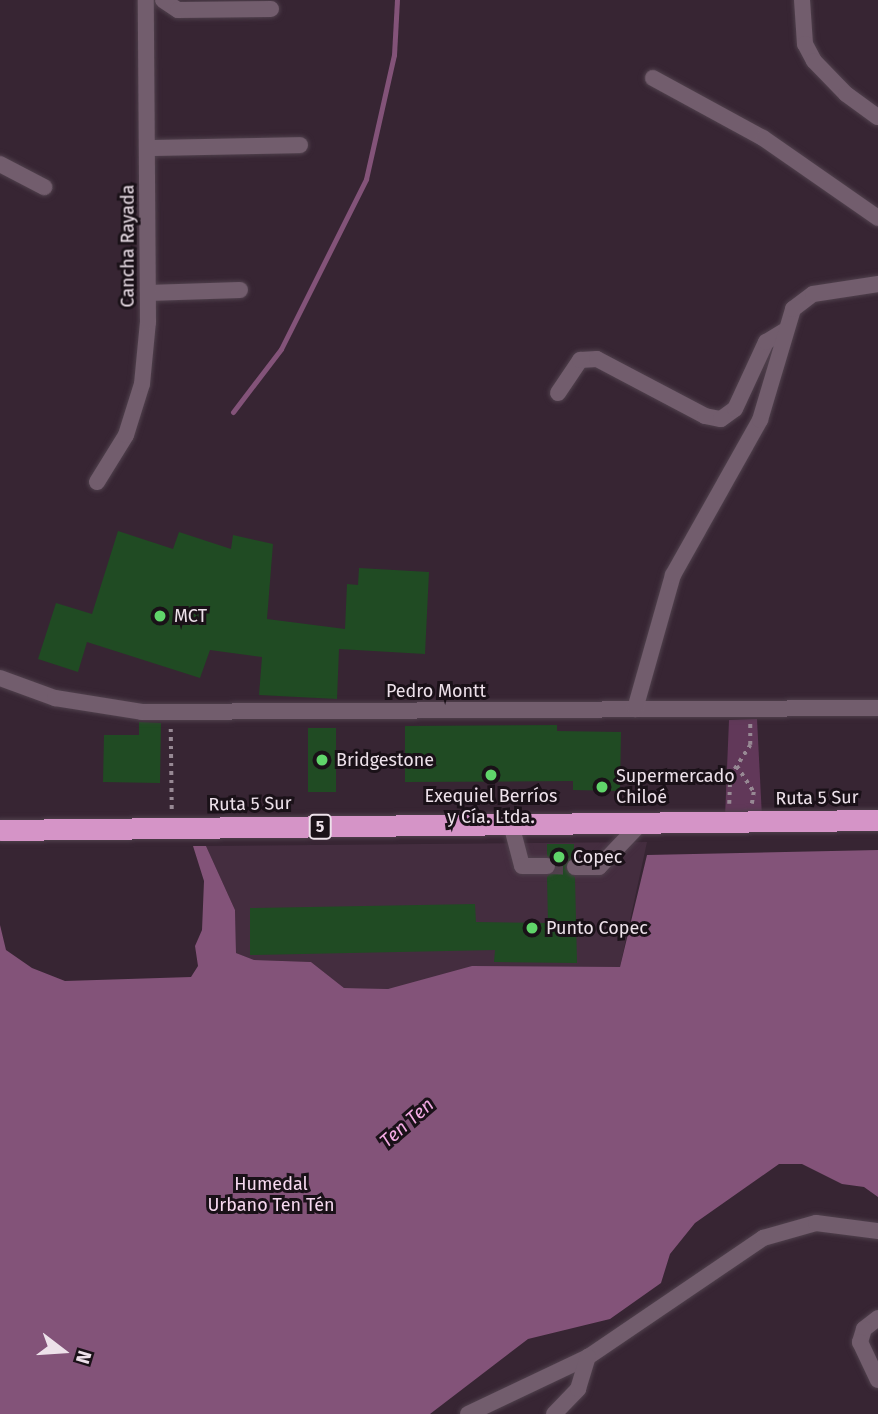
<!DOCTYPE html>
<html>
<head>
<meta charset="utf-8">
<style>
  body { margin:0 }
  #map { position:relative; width:878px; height:1414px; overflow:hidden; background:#372533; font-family:"Fira Sans",sans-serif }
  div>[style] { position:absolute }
  .built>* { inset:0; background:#442d3f }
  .green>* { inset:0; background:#613859 }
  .water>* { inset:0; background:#835379 }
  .stream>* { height:5px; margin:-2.5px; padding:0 2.5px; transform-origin:2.5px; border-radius:2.5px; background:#835379 }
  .building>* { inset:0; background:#204b23; transform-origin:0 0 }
  .minor-tunnel>* { height:16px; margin-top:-8px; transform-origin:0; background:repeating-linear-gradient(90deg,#52414e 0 16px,transparent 0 24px) }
  .path>* { height:3.5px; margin-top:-1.75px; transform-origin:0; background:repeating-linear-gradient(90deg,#978994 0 3.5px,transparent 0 8.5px) }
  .roads { filter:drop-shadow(0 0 2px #50414d) drop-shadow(0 0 2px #50414d) }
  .minor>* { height:16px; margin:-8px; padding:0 8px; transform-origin:8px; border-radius:8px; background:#725d6d }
  .highway>* { height:21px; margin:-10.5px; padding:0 10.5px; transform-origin:10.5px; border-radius:10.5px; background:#d594c7 }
  .dots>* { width:19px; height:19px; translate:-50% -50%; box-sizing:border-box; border:4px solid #1a1118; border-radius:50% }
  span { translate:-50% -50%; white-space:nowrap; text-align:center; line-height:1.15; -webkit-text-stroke:6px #1a1118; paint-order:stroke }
  .shield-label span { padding:2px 5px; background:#1a1118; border:2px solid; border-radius:5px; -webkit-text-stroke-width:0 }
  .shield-label { font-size:16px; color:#ede1ea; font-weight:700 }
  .street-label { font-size:18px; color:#ede1ea }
  .poi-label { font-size:18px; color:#ede1ea }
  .left { translate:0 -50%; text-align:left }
  .park-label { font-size:18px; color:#f7d9f0 }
  .water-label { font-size:19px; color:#f4abe4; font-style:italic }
  .north { position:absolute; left:28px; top:1316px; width:70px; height:70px; -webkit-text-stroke:5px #1a1118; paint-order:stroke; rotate:107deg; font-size:19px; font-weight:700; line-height:28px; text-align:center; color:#ede1ea }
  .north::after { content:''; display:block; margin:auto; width:24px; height:32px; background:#ede1ea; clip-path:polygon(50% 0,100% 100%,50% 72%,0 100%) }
</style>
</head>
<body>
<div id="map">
  <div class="built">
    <div style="clip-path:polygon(647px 842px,620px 967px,388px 989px,344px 988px,311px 962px,253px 960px,236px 953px,235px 910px,206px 846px)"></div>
  </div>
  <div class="green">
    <div style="clip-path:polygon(757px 719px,762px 817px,725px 817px,729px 720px)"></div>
  </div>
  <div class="water">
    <div style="clip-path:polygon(193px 846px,206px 846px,235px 910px,236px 953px,254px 960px,311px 962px,344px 988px,388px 989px,472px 966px,620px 967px,647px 855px,878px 850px,878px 1197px,864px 1187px,842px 1184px,802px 1164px,779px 1164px,695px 1223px,670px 1254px,661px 1283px,610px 1319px,528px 1339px,430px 1414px,0 1414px,0 925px,6px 950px,32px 968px,65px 981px,191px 977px,198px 966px,195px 946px,202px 930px,204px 881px)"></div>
  </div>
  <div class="stream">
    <div style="left:233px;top:412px;width:79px;rotate:-52.7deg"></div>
    <div style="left:281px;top:349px;width:190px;rotate:-63.4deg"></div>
    <div style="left:366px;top:179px;width:127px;rotate:-77.3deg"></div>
    <div style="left:394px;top:55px;width:55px;rotate:-86.9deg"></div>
  </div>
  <div class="building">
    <div style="clip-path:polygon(118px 531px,173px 549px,179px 532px,231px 549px,233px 535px,273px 544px,267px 619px,345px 629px,347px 584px,358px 585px,359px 568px,429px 572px,425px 654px,339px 649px,337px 699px,259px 695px,262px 657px,210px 650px,200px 678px,87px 642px,78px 672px,38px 659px,56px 603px,92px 614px)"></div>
    <div style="clip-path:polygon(139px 722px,161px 723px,160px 783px,103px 782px,104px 735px,139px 735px)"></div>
    <div style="clip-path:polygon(557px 725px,557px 731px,621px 732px,620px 791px,573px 790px,573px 781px,405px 782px,405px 726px)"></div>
    <div style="left:308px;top:728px;width:28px;height:64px"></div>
    <div style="clip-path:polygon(547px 844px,574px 844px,574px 857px,565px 868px,575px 877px,577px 963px,494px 962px,495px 950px,250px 955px,250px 908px,475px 904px,476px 922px,548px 923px,547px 877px,557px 865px,547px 856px)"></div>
  </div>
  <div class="minor-tunnel">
    <div style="left:547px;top:866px;width:28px;rotate:2deg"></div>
  </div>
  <div class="path">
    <div style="left:171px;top:729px;width:83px;rotate:89.3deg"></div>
    <div style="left:737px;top:766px;width:31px;rotate:57deg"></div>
    <div style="left:754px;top:792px;width:12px;rotate:99deg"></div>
    <div style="left:729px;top:804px;width:28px;rotate:-88deg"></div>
    <div style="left:730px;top:776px;width:37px;rotate:-57deg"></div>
    <div style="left:750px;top:745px;width:22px;rotate:-90deg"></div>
  </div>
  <div class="roads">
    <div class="minor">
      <div style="left:163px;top:0;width:18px;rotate:34deg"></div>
      <div style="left:178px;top:10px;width:93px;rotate:-0.6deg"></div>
      <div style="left:802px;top:0;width:44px;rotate:86.1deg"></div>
      <div style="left:805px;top:44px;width:19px;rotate:62deg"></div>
      <div style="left:814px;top:61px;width:46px;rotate:45.9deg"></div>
      <div style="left:846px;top:94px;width:39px;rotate:36deg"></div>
      <div style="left:653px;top:78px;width:125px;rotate:28.6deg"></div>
      <div style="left:763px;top:138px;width:140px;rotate:34.8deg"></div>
      <div style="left:148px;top:148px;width:152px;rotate:-1.1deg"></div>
      <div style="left:0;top:164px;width:50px;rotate:27.6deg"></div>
      <div style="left:148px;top:293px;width:92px;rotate:-1.9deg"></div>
      <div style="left:558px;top:393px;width:40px;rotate:-56deg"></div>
      <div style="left:580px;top:360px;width:17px;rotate:-3deg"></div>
      <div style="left:597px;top:359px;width:122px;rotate:27.8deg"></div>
      <div style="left:705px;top:416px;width:16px;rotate:11deg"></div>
      <div style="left:721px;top:419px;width:17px;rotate:-36deg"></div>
      <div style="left:735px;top:409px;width:74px;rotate:-65.2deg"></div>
      <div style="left:766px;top:342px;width:23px;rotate:-31deg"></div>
      <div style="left:97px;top:482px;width:55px;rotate:-58.3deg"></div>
      <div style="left:126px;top:435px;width:53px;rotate:-72.6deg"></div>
      <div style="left:142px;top:384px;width:62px;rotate:-84.5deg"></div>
      <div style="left:148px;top:322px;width:322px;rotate:-90.4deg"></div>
      <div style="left:0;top:678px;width:59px;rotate:20deg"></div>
      <div style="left:55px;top:698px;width:88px;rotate:9.1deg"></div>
      <div style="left:142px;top:712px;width:736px;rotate:-0.31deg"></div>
      <div style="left:635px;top:709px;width:139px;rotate:-74.2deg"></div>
      <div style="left:673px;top:575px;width:178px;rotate:-60.7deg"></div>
      <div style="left:760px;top:420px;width:116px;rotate:-73.4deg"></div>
      <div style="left:793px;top:309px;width:25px;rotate:-37deg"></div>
      <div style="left:813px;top:294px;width:66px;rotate:-8.7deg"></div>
      <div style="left:511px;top:824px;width:43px;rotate:75.3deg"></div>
      <div style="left:522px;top:866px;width:25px"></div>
      <div style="left:575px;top:867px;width:24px"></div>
      <div style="left:599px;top:867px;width:61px;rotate:-46.3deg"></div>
      <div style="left:878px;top:1318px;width:18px;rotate:142deg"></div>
      <div style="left:864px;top:1329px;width:14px;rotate:107deg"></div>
      <div style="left:860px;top:1342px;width:42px;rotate:64.7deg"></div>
      <div style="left:468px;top:1414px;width:133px;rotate:-25.4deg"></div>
      <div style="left:588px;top:1357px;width:212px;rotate:-34.2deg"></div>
      <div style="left:763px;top:1238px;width:55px;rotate:-15.8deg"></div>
      <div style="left:816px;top:1223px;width:63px;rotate:7.4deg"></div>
      <div style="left:554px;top:1414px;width:35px;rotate:-46deg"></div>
      <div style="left:578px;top:1389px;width:34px;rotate:-73deg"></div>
    </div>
    <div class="highway">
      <div style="left:0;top:830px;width:878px;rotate:-0.65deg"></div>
    </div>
  </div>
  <div class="dots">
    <div style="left:160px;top:616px;background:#60d56a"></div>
    <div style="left:322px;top:760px;background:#60d56a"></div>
    <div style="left:491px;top:775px;background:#60d56a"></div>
    <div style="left:602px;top:787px;background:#60d56a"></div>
    <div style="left:559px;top:857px;background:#60d56a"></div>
    <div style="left:532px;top:928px;background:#60d56a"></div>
  </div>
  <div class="shield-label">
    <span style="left:320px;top:827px">5</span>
  </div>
  <div class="street-label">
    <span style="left:128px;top:246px;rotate:-90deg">Cancha Rayada</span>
    <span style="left:436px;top:691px">Pedro Montt</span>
    <span style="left:817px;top:798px;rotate:-1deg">Ruta 5 Sur</span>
    <span style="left:250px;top:804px;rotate:-1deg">Ruta 5 Sur</span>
  </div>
  <div class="poi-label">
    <span class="left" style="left:174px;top:616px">MCT</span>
    <span class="left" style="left:336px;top:760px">Bridgestone</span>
    <span class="left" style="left:616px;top:787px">Supermercado<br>Chiloé</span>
    <span style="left:491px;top:807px">Exequiel Berríos<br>y Cía. Ltda.</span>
    <span class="left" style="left:573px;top:857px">Copec</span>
    <span class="left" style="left:546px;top:928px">Punto Copec</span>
  </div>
  <div class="park-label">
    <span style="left:271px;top:1195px">Humedal<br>Urbano Ten Tén</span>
  </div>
  <div class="water-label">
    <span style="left:407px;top:1123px;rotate:-41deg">Ten Ten</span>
  </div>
  <div class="north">N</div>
</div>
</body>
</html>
